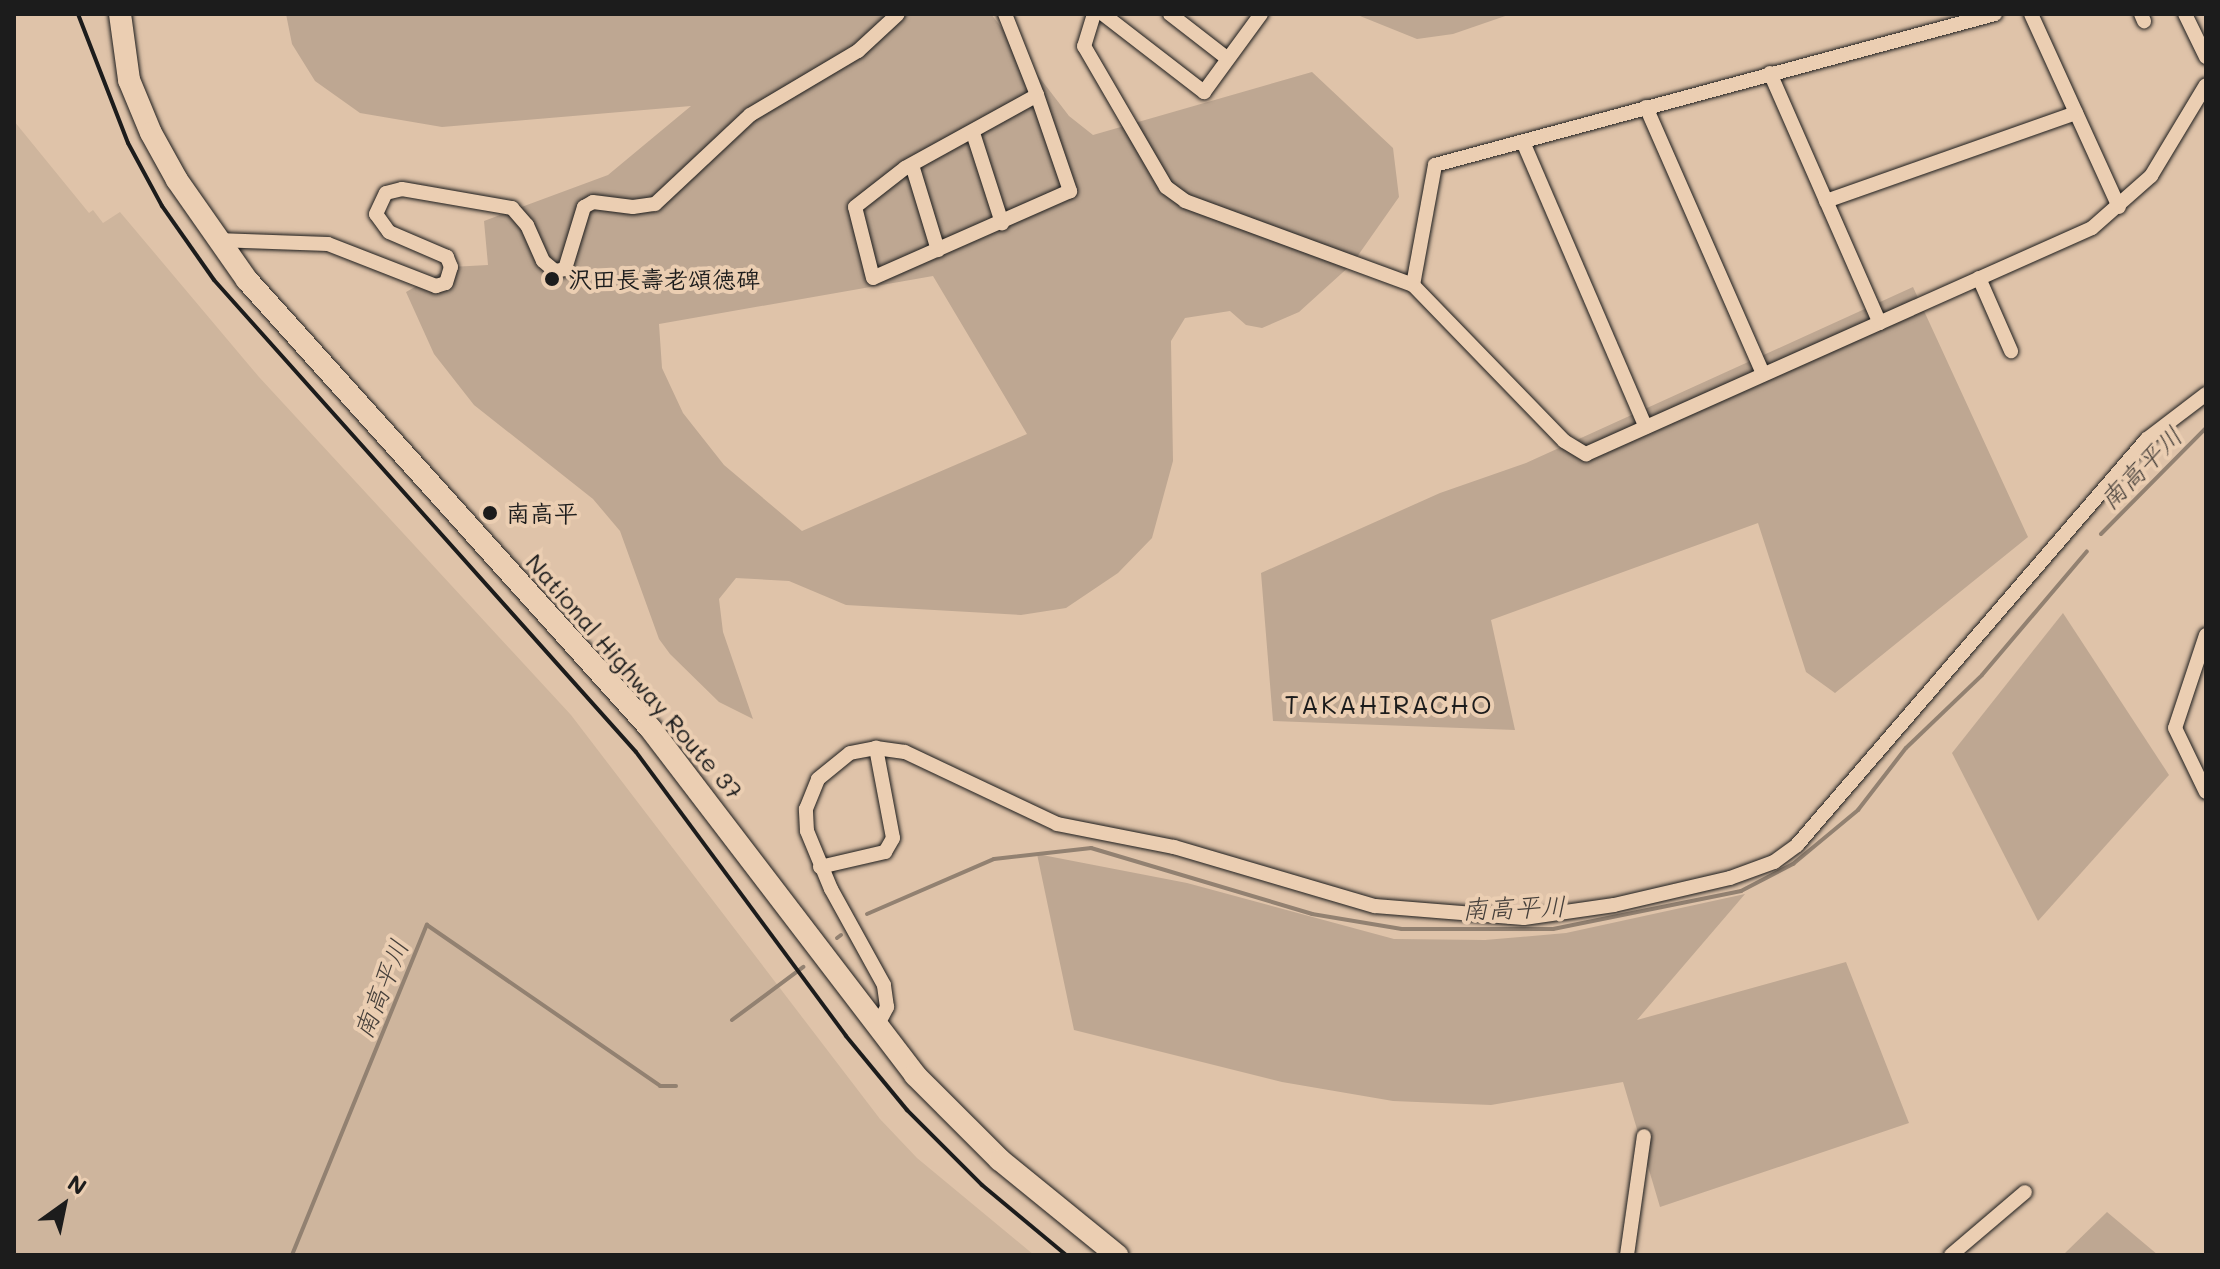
<!DOCTYPE html>
<html>
<head>
<meta charset="utf-8">
<style>
  body { margin:0 }
  #map { position:relative; width:2220px; height:1269px; overflow:hidden; background:#dfc3a9; font-family:Mali,"Klee One",sans-serif }
  div>[style] { position:absolute }
  .built>* { inset:0; background:#ceb59d }
  .green>* { inset:0; background:#bea792 }
  .stream>* { height:4px; margin:-2px; padding:0 2px; transform-origin:2px; border-radius:2px; background:#928171 }
  .roads { filter:drop-shadow(0 0 2px #1c1c1c) drop-shadow(0 0 2px #1c1c1c) }
  .minor>* { height:14px; margin:-7px; padding:0 7px; transform-origin:7px; border-radius:7px; background:#ebceb2 }
  .highway>* { height:22px; margin:-11px; padding:0 11px; transform-origin:11px; border-radius:11px; background:#ebceb2 }
  .rail>* { height:4px; margin:-2px; padding:0 2px; transform-origin:2px; border-radius:2px; background:#1c1c1c }
  .dots>* { width:22px; height:22px; translate:-50% -50%; box-sizing:border-box; border:4px solid #ebceb2; border-radius:50% }
  span { translate:-50% -50%; white-space:nowrap; text-align:center; line-height:1.15; -webkit-text-stroke:8px #ebceb2; paint-order:stroke }
  .poi-label { font-size:24px; color:#1c1c1c; font-weight:700 }
  .left { translate:0 -50%; text-align:left }
  .street-label { font-size:24px; color:#1c1c1c }
  .water-label { font-size:26px; color:#453f3a; font-style:italic }
  .neighbourhood-label { font-size:26px; color:#1c1c1c; letter-spacing:2px }
  .frame { position:absolute; inset:0; border:16px solid #1c1c1c; pointer-events:none }
  .north { position:absolute; left:24px; top:1165px; width:80px; height:80px; -webkit-text-stroke:6px #ebceb2; paint-order:stroke; rotate:33deg; font-size:22px; font-weight:700; line-height:32px; text-align:center; color:#1c1c1c }
  .north::after { content:''; display:block; margin:auto; width:28px; height:36px; background:#1c1c1c; clip-path:polygon(50% 0,100% 100%,50% 72%,0 100%) }
</style>
</head>
<body>
<div id="map">
  <div class="built">
    <div style="clip-path:polygon(14px 121px,89px 213px,93px 210px,103px 223px,120px 212px,259px 377px,571px 715px,880px 1119px,917px 1158px,1034px 1255px,14px 1255px)"></div>
  </div>
  <div class="green">
    <div style="clip-path:polygon(evenodd,286px 14px,991px 14px,1069px 116px,1093px 135px,1312px 72px,1393px 148px,1399px 197px,1352px 264px,1299px 312px,1262px 328px,1246px 325px,1230px 311px,1185px 318px,1171px 341px,1173px 461px,1152px 538px,1118px 573px,1066px 608px,1021px 615px,846px 605px,789px 581px,736px 578px,719px 599px,723px 632px,753px 719px,719px 702px,670px 654px,659px 639px,620px 531px,593px 499px,474px 405px,434px 354px,406px 292px,451px 267px,488px 265px,484px 221px,608px 175px,691px 106px,442px 127px,360px 113px,315px 81px,292px 44px,286px 14px,933px 276px,1027px 434px,802px 531px,724px 465px,683px 413px,662px 368px,659px 324px,933px 276px)"></div>
    <div style="clip-path:polygon(1355px 14px,1511px 14px,1453px 34px,1417px 39px)"></div>
    <div style="clip-path:polygon(1913px 287px,2028px 537px,1835px 693px,1806px 672px,1758px 523px,1491px 620px,1515px 730px,1273px 721px,1261px 573px,1440px 493px,1526px 463px)"></div>
    <div style="clip-path:polygon(2063px 613px,2169px 775px,2038px 921px,1952px 753px)"></div>
    <div style="clip-path:polygon(1037px 854px,1187px 883px,1394px 939px,1485px 940px,1566px 933px,1745px 894px,1637px 1020px,1846px 962px,1909px 1123px,1660px 1207px,1623px 1082px,1491px 1105px,1393px 1101px,1282px 1082px,1074px 1030px)"></div>
    <div style="clip-path:polygon(2107px 1212px,2158px 1255px,2063px 1255px)"></div>
  </div>
  <div class="stream">
    <div style="left:2101px;top:534px;width:149px;rotate:-45.3deg"></div>
    <div style="left:867px;top:914px;width:138px;rotate:-23.4deg"></div>
    <div style="left:994px;top:859px;width:98px;rotate:-6.5deg"></div>
    <div style="left:1091px;top:848px;width:231px;rotate:16.6deg"></div>
    <div style="left:1312px;top:914px;width:91px;rotate:9.5deg"></div>
    <div style="left:1402px;top:929px;width:151px"></div>
    <div style="left:1553px;top:929px;width:192px;rotate:-11.4deg"></div>
    <div style="left:1741px;top:891px;width:59px;rotate:-27.4deg"></div>
    <div style="left:1793px;top:864px;width:85px;rotate:-39.7deg"></div>
    <div style="left:1858px;top:810px;width:78px;rotate:-52.3deg"></div>
    <div style="left:1906px;top:748px;width:105px;rotate:-43.8deg"></div>
    <div style="left:1982px;top:675px;width:162px;rotate:-49.7deg"></div>
    <div style="left:837px;top:938px;width:5px;rotate:-37deg"></div>
    <div style="left:732px;top:1020px;width:89px;rotate:-36.7deg"></div>
    <div style="left:292px;top:1255px;width:357px;rotate:-67.8deg"></div>
    <div style="left:427px;top:925px;width:283px;rotate:34.6deg"></div>
    <div style="left:660px;top:1086px;width:16px"></div>
  </div>
  <div class="roads">
    <div class="minor">
      <div style="left:1005px;top:14px;width:87px;rotate:68.4deg"></div>
      <div style="left:1094px;top:14px;width:34px;rotate:107deg"></div>
      <div style="left:1084px;top:46px;width:163px;rotate:59.8deg"></div>
      <div style="left:1166px;top:187px;width:24px;rotate:36deg"></div>
      <div style="left:1185px;top:201px;width:243px;rotate:20.2deg"></div>
      <div style="left:1413px;top:285px;width:217px;rotate:45.9deg"></div>
      <div style="left:1564px;top:441px;width:26px;rotate:31deg"></div>
      <div style="left:1586px;top:454px;width:554px;rotate:-24.07deg"></div>
      <div style="left:2092px;top:228px;width:79px;rotate:-41.4deg"></div>
      <div style="left:2151px;top:176px;width:106px;rotate:-58.9deg"></div>
      <div style="left:1103px;top:14px;width:128px;rotate:37.7deg"></div>
      <div style="left:1204px;top:92px;width:97px;rotate:-53.8deg"></div>
      <div style="left:1170px;top:14px;width:73px;rotate:37.8deg"></div>
      <div style="left:2031px;top:14px;width:212px;rotate:65.5deg"></div>
      <div style="left:2141px;top:14px;width:8px;rotate:67deg"></div>
      <div style="left:2185px;top:14px;width:48px;rotate:64deg"></div>
      <div style="left:1770px;top:73px;width:273px;rotate:66.3deg"></div>
      <div style="left:1037px;top:95px;width:102px;rotate:71deg"></div>
      <div style="left:1070px;top:191px;width:215px;rotate:156.2deg"></div>
      <div style="left:873px;top:278px;width:73px;rotate:-104.2deg"></div>
      <div style="left:855px;top:207px;width:63px;rotate:-38deg"></div>
      <div style="left:905px;top:168px;width:151px;rotate:-28.9deg"></div>
      <div style="left:1646px;top:107px;width:292px;rotate:66.3deg"></div>
      <div style="left:973px;top:133px;width:95px;rotate:72.1deg"></div>
      <div style="left:1523px;top:142px;width:310px;rotate:66.7deg"></div>
      <div style="left:912px;top:165px;width:89px;rotate:73deg"></div>
      <div style="left:1826px;top:201px;width:265px;rotate:-19.4deg"></div>
      <div style="left:217px;top:240px;width:111px;rotate:2.1deg"></div>
      <div style="left:328px;top:244px;width:116px;rotate:21.3deg"></div>
      <div style="left:436px;top:286px;width:10px;rotate:-17deg"></div>
      <div style="left:446px;top:283px;width:17px;rotate:-73deg"></div>
      <div style="left:451px;top:267px;width:11px;rotate:-112deg"></div>
      <div style="left:447px;top:257px;width:63px;rotate:-156.7deg"></div>
      <div style="left:389px;top:232px;width:22px;rotate:-126deg"></div>
      <div style="left:376px;top:214px;width:23px;rotate:-65deg"></div>
      <div style="left:386px;top:193px;width:16px;rotate:-14deg"></div>
      <div style="left:402px;top:189px;width:112px;rotate:9.8deg"></div>
      <div style="left:512px;top:208px;width:23px;rotate:49deg"></div>
      <div style="left:527px;top:225px;width:39px;rotate:66deg"></div>
      <div style="left:543px;top:261px;width:16px;rotate:40deg"></div>
      <div style="left:555px;top:271px;width:10px;rotate:-11deg"></div>
      <div style="left:565px;top:269px;width:65px;rotate:-73deg"></div>
      <div style="left:584px;top:207px;width:10px;rotate:-29deg"></div>
      <div style="left:593px;top:202px;width:40px;rotate:7.1deg"></div>
      <div style="left:633px;top:207px;width:22px;rotate:-8deg"></div>
      <div style="left:655px;top:204px;width:130px;rotate:-43.1deg"></div>
      <div style="left:750px;top:115px;width:126px;rotate:-30.7deg"></div>
      <div style="left:858px;top:51px;width:54px;rotate:-42.8deg"></div>
      <div style="left:1979px;top:278px;width:80px;rotate:66.3deg"></div>
      <div style="left:1413px;top:285px;width:122px;rotate:-79.6deg"></div>
      <div style="left:1435px;top:165px;width:580px;rotate:-15.09deg"></div>
      <div style="left:2206px;top:635px;width:98px;rotate:108.4deg"></div>
      <div style="left:2175px;top:728px;width:71px;rotate:64.2deg"></div>
      <div style="left:820px;top:867px;width:67px;rotate:-13deg"></div>
      <div style="left:885px;top:852px;width:16px;rotate:-60deg"></div>
      <div style="left:893px;top:838px;width:92px;rotate:-100.7deg"></div>
      <div style="left:876px;top:1028px;width:24px;rotate:-62deg"></div>
      <div style="left:887px;top:1007px;width:22px;rotate:-98deg"></div>
      <div style="left:884px;top:985px;width:110px;rotate:-118.9deg"></div>
      <div style="left:831px;top:889px;width:63px;rotate:-112.5deg"></div>
      <div style="left:807px;top:831px;width:22px;rotate:-93deg"></div>
      <div style="left:806px;top:809px;width:32px;rotate:-68deg"></div>
      <div style="left:818px;top:779px;width:41px;rotate:-39.1deg"></div>
      <div style="left:850px;top:753px;width:26px;rotate:-11deg"></div>
      <div style="left:876px;top:748px;width:29px;rotate:8deg"></div>
      <div style="left:905px;top:752px;width:168px;rotate:25.3deg"></div>
      <div style="left:1057px;top:824px;width:119px;rotate:11.1deg"></div>
      <div style="left:1174px;top:847px;width:209px;rotate:16.4deg"></div>
      <div style="left:1375px;top:906px;width:149px;rotate:4.6deg"></div>
      <div style="left:1524px;top:918px;width:91px;rotate:-8.2deg"></div>
      <div style="left:1614px;top:905px;width:119px;rotate:-13.1deg"></div>
      <div style="left:1730px;top:878px;width:47px;rotate:-20deg"></div>
      <div style="left:1774px;top:862px;width:29px;rotate:-36deg"></div>
      <div style="left:1797px;top:845px;width:536px;rotate:-49.24deg"></div>
      <div style="left:2147px;top:439px;width:74px;rotate:-37.3deg"></div>
      <div style="left:1627px;top:1255px;width:120px;rotate:-81.9deg"></div>
      <div style="left:1951px;top:1255px;width:97px;rotate:-40.4deg"></div>
    </div>
    <div class="highway">
      <div style="left:120px;top:14px;width:67px;rotate:82.2deg"></div>
      <div style="left:129px;top:80px;width:57px;rotate:67.5deg"></div>
      <div style="left:151px;top:133px;width:54px;rotate:61deg"></div>
      <div style="left:177px;top:180px;width:122px;rotate:55deg"></div>
      <div style="left:247px;top:280px;width:603px;rotate:48.03deg"></div>
      <div style="left:650px;top:728px;width:437px;rotate:52.6deg"></div>
      <div style="left:915px;top:1075px;width:120px;rotate:45deg"></div>
      <div style="left:1000px;top:1160px;width:151px;rotate:39.1deg"></div>
    </div>
  </div>
  <div class="rail">
    <div style="left:78px;top:14px;width:138px;rotate:68.8deg"></div>
    <div style="left:128px;top:143px;width:72px;rotate:61.6deg"></div>
    <div style="left:162px;top:206px;width:90px;rotate:54.9deg"></div>
    <div style="left:214px;top:280px;width:633px;rotate:48.2deg"></div>
    <div style="left:636px;top:752px;width:353px;rotate:53.5deg"></div>
    <div style="left:846px;top:1036px;width:96px;rotate:50.5deg"></div>
    <div style="left:907px;top:1110px;width:106px;rotate:45deg"></div>
    <div style="left:982px;top:1185px;width:109px;rotate:39.8deg"></div>
  </div>
  <div class="dots">
    <div style="left:552px;top:279px;background:#1c1c1c"></div>
    <div style="left:490px;top:513px;background:#1c1c1c"></div>
  </div>
  <div class="poi-label">
    <span class="left" style="left:568px;top:279px">沢田長壽老頌徳碑</span>
    <span class="left" style="left:506px;top:513px">南高平</span>
  </div>
  <div class="street-label">
    <span style="left:635px;top:676px;rotate:49deg">National Highway Route 37</span>
  </div>
  <div class="water-label">
    <span style="left:2141px;top:468px;rotate:-45deg">南高平川</span>
    <span style="left:1514px;top:908px;rotate:-2deg">南高平川</span>
    <span style="left:381px;top:989px;rotate:-68deg">南高平川</span>
  </div>
  <div class="neighbourhood-label">
    <span style="left:1389px;top:705px">TAKAHIRACHO</span>
  </div>
  <div class="frame"></div>
  <div class="north">N</div>
</div>
</body>
</html>
